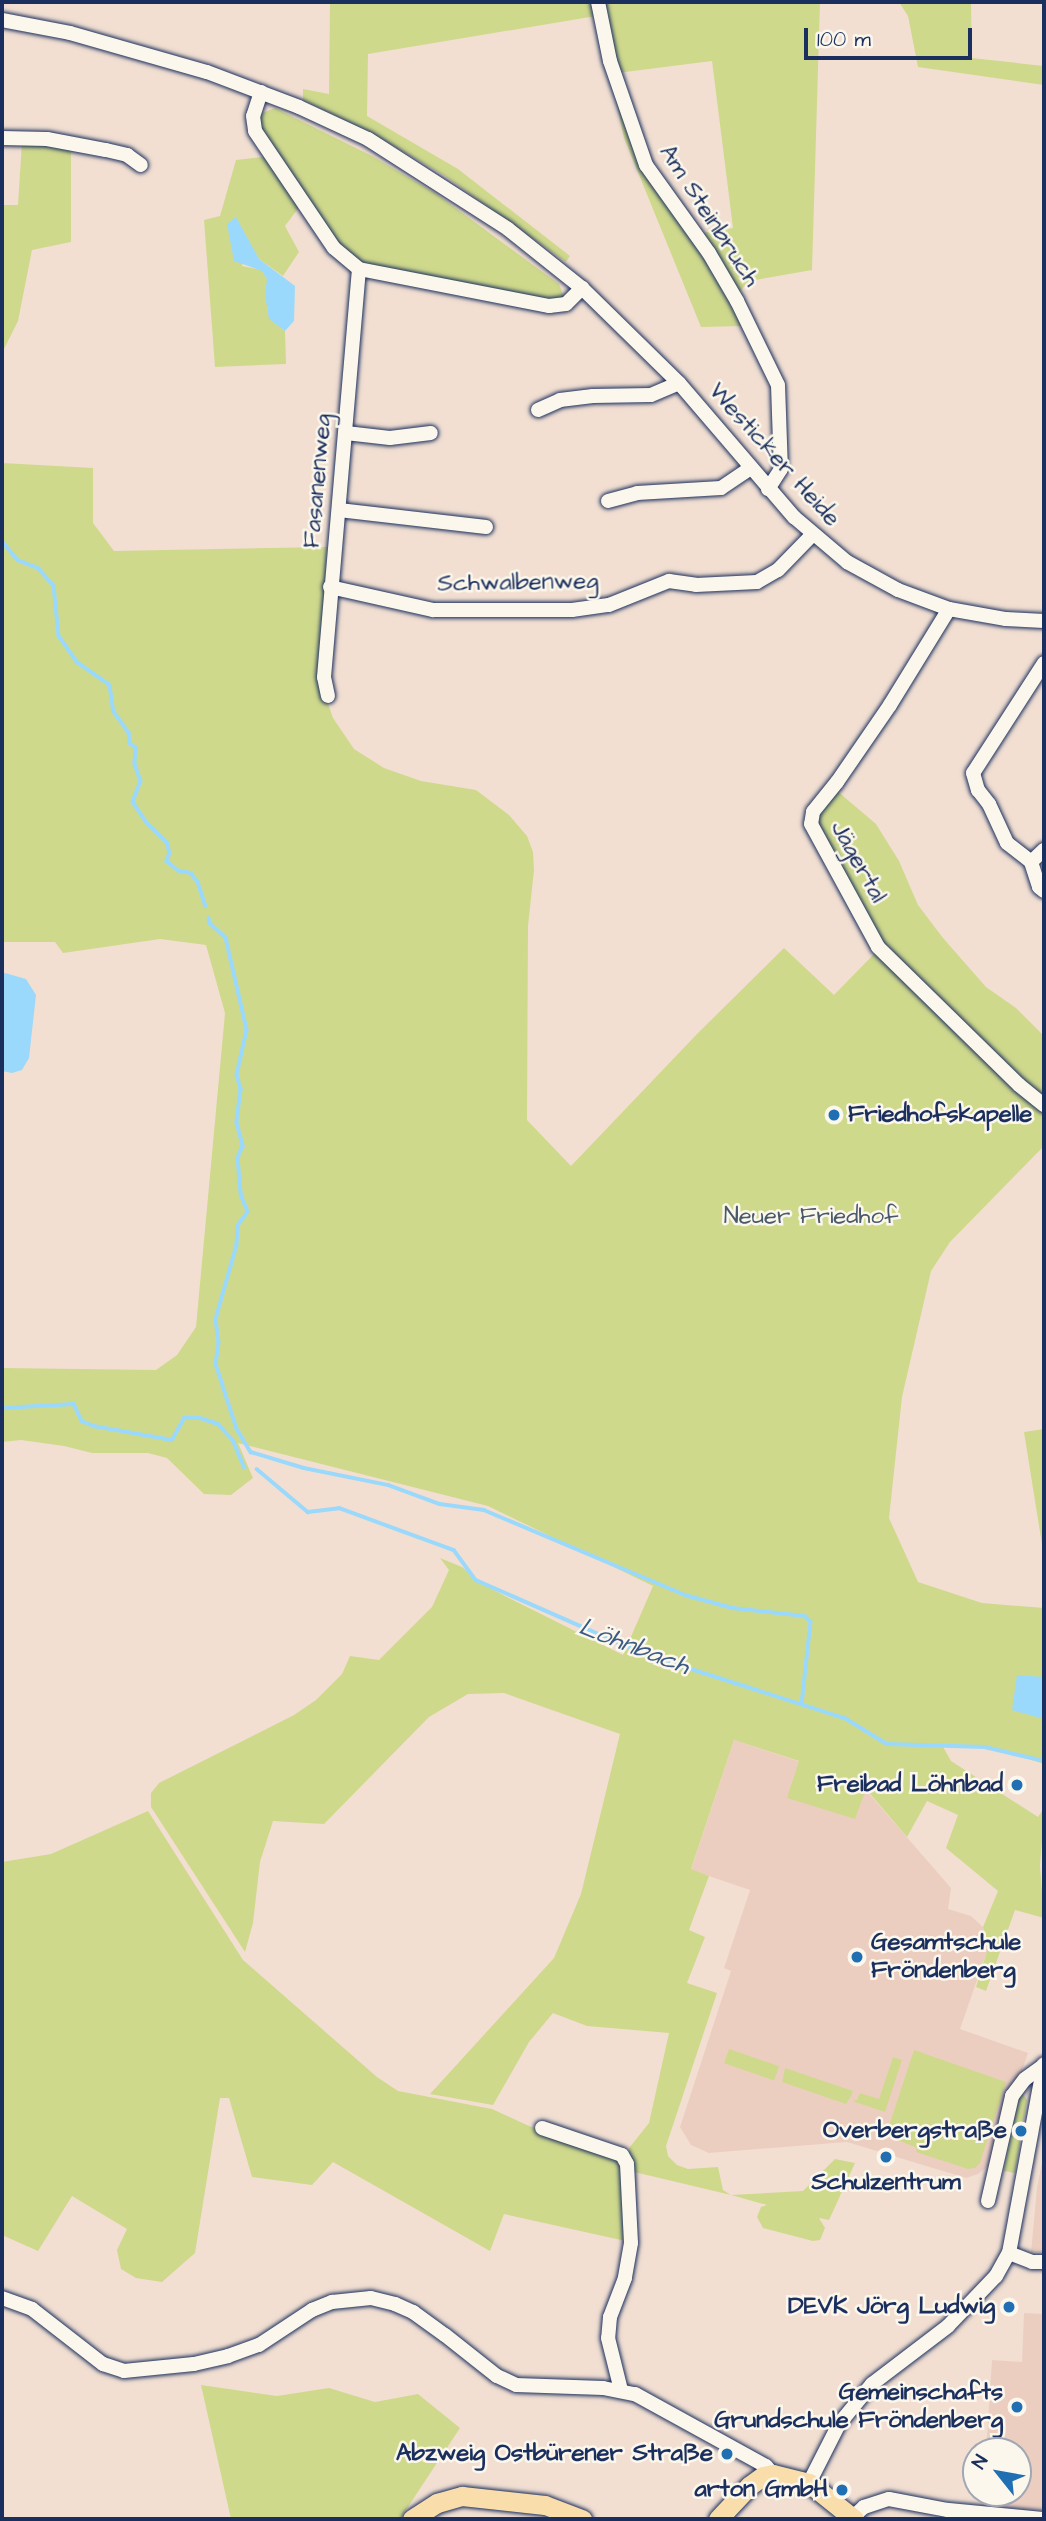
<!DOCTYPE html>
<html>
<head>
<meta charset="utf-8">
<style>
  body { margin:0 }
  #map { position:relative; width:1046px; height:2521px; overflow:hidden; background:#f2dfd2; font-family:"Architects Daughter",sans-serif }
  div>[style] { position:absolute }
  .built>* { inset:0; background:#eccec0 }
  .green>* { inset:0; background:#cfd98c; transform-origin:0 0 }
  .water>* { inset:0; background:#9ad9fb }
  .stream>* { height:3.5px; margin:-1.75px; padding:0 1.75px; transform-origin:1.75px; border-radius:1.75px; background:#9ad9fb }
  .roads { filter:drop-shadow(0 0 2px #1b2f5e) drop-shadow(0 0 2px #1b2f5e) }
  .minor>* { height:14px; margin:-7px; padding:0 7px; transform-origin:7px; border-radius:7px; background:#fbf7ec }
  .major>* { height:19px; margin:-9.5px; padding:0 9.5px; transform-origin:9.5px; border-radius:9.5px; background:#f9deab }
  .dots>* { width:19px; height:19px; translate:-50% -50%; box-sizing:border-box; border:4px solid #fbf7ec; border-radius:50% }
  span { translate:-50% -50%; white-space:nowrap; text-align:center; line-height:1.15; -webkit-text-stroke:5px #fbf7ec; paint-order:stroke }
  .street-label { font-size:24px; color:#1b2f5e }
  .poi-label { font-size:24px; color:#1b2f5e; font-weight:700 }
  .left { translate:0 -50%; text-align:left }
  .right { translate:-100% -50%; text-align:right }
  .park-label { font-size:24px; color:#485a6a }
  .water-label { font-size:26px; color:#3b5a85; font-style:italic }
  .frame { position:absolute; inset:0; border:4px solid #1b2f5e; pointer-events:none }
  .north { position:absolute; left:962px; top:2437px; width:70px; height:70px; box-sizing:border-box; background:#fbf7ec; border:2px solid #a1a7b3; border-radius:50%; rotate:301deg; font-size:19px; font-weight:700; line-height:28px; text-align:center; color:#1b2f5e }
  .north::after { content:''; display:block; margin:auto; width:24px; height:32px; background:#1f6fb2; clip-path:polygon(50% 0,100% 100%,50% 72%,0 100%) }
  .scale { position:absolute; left:804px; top:28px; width:168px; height:32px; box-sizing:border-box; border:4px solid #1b2f5e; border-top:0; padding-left:9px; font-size:21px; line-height:24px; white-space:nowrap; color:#1b2f5e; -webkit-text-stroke:5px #fbf7ec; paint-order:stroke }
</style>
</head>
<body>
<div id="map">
  <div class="built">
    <div style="clip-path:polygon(734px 1740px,858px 1781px,951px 1888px,948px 1909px,971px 1916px,983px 1927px,989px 1946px,960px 2029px,1028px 2053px,988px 2166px,978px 2174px,966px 2178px,847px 2142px,709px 2153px,691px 2145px,680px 2127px,731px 1971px,724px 1968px,750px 1890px,691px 1870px)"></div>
    <div style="clip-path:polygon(1044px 2153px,1044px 2252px,1031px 2252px,1037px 2188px)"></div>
    <div style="clip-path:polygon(1024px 2313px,1044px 2314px,1044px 2510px,982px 2506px,983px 2493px,1018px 2493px,1018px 2451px,986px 2451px,992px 2360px,1022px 2362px)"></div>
  </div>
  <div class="green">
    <div style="clip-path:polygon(330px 2px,592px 2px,596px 16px,368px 54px,367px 116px,458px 169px,570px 256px,566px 262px,445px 176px,370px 132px,303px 100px,303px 89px,329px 94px)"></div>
    <div style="clip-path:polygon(601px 2px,820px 2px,812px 270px,749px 281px,736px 296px,696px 234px,733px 228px,712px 61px,617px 73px)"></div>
    <div style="clip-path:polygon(899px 2px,971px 2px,972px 58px,1044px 66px,1044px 85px,918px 67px,908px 16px)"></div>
    <div style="clip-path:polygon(611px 76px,643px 168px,704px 259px,743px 326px,701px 327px,624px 138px)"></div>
    <div style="clip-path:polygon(275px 108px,372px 156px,435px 193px,559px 284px,564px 297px,549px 305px,360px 267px,337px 246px,257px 126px,260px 114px)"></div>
    <div style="clip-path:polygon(22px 142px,71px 146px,71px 242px,32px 250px,18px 321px,2px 353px,2px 205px,18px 205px)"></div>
    <div style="clip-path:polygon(270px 156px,303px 202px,285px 226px,299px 252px,283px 276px,259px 259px,248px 242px,242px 266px,262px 270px,267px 279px,267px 308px,270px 319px,285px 331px,286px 364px,215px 367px,204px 220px,220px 216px,236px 160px)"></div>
    <div style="clip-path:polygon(2px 463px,93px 468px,93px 523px,114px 551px,327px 547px,319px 677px,333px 718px,354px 749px,384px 768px,421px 781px,476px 790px,509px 815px,527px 836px,533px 852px,534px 870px,528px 926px,527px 1120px,571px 1166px,697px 1034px,784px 948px,834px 995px,875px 953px,1016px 1091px,1044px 1112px,1044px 1146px,950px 1242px,931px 1271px,902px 1397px,889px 1518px,918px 1582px,982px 1603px,1044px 1608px,1044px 1764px,994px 1748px,942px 1745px,951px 1761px,1038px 1817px,1042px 1811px,1044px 1814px,1040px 1866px,1044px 1918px,1015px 1910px,986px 1991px,976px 1987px,989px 1945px,983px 1927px,998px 1891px,946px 1848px,958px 1815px,927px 1801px,907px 1837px,866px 1789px,855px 1819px,787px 1798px,799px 1761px,734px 1740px,691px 1869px,709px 1876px,689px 1930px,705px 1937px,687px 1983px,717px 1993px,666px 2146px,668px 2156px,677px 2165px,688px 2169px,718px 2167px,723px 2190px,731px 2195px,630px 2171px,629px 2148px,649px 2123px,669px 2033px,587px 2026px,553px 2013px,529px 2042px,493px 2105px,430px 2094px,554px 1958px,581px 1894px,620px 1734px,504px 1693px,468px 1694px,429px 1717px,324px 1824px,273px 1821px,260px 1862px,253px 1923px,245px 1952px,151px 1807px,151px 1793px,159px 1783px,294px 1715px,316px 1700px,342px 1674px,350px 1656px,379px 1660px,432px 1607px,449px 1570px,440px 1558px,462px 1567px,483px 1584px,505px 1596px,623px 1655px,653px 1586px,488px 1506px,238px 1443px,253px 1478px,231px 1495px,204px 1494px,167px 1458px,148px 1453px,92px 1453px,64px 1446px,21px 1440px,2px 1442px,2px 1368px,156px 1370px,177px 1355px,196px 1327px,225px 1013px,206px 945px,160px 939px,63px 953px,55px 942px,2px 942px)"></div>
    <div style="clip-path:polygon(836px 790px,876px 824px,899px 861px,918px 905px,943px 938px,986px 987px,1016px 1008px,1044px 1036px,1044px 1096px,1014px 1075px,880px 944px,817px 829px,821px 805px)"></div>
    <div style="clip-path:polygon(1044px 1429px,1044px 1557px,1024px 1432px)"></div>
    <div style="clip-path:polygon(148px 1811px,243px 1960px,377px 2077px,398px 2091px,492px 2109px,529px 2126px,620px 2156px,630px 2242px,504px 2214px,490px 2251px,333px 2162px,312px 2185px,252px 2177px,229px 2098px,220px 2098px,195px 2253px,162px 2282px,136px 2278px,121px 2269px,117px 2250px,127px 2229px,72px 2196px,38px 2251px,2px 2235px,2px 1862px,51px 1854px)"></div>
    <div style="left:729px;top:2049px;width:53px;height:15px;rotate:19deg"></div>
    <div style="clip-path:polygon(914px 2050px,1006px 2082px,980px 2163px,975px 2168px,968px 2169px,916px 2152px,917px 2148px,886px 2135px)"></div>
    <div style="clip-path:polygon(893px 2057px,902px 2060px,885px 2112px,852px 2101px,857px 2100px,860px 2093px,879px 2099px)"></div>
    <div style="clip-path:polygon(785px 2068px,853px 2091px,851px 2096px,846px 2104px,782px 2082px)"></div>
    <div style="clip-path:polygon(1023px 2094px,1027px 2100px,1015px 2173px,1004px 2171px,1018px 2097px)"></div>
    <div style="clip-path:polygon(835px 2159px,855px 2163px,829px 2220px,819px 2218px,825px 2228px,820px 2240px,813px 2241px,763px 2228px,757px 2217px,761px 2207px,767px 2205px,731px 2195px,803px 2191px)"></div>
    <div style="clip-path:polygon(201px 2385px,277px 2396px,329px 2388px,375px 2402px,418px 2394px,460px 2428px,400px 2519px,231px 2519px)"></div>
  </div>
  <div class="water">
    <div style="clip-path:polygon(236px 217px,259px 259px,295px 286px,294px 321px,285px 331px,269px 319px,265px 294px,267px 279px,262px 271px,234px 261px,227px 224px)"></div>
    <div style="clip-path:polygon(5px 973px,26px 979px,36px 995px,29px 1058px,22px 1070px,12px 1073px,2px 1071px,2px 975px)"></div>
    <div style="clip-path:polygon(1017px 1675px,1044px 1677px,1044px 1719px,1012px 1710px)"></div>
  </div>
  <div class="stream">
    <div style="left:2px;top:541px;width:25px;rotate:50deg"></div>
    <div style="left:18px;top:560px;width:22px;rotate:22deg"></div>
    <div style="left:38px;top:568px;width:24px;rotate:48deg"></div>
    <div style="left:54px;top:586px;width:50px;rotate:84.3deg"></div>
    <div style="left:59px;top:636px;width:32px;rotate:55deg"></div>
    <div style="left:77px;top:662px;width:40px;rotate:34.9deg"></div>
    <div style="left:110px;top:685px;width:27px;rotate:82deg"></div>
    <div style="left:114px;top:712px;width:26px;rotate:54deg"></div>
    <div style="left:129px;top:733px;width:10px;rotate:84deg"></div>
    <div style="left:130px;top:743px;width:8px;rotate:40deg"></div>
    <div style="left:136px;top:748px;width:16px;rotate:94deg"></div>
    <div style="left:135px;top:764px;width:18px;rotate:71deg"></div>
    <div style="left:141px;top:781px;width:22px;rotate:111deg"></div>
    <div style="left:133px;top:802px;width:25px;rotate:56deg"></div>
    <div style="left:147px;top:823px;width:28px;rotate:44deg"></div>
    <div style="left:167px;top:842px;width:11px;rotate:75deg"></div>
    <div style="left:170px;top:853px;width:9px;rotate:111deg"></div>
    <div style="left:167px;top:861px;width:16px;rotate:40deg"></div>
    <div style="left:179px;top:871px;width:12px;rotate:9deg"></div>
    <div style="left:191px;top:873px;width:11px;rotate:52deg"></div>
    <div style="left:198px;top:882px;width:25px;rotate:72deg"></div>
    <div style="left:209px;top:918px;width:5px;rotate:79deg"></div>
    <div style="left:210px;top:923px;width:22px;rotate:43deg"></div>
    <div style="left:226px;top:938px;width:94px;rotate:77.1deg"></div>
    <div style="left:247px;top:1030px;width:46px;rotate:102.5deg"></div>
    <div style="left:237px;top:1075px;width:15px;rotate:74deg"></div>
    <div style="left:241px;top:1089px;width:34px;rotate:97deg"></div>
    <div style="left:237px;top:1123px;width:24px;rotate:75deg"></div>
    <div style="left:243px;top:1146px;width:13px;rotate:113deg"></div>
    <div style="left:238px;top:1158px;width:36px;rotate:85deg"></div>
    <div style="left:241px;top:1194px;width:19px;rotate:69deg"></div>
    <div style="left:248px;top:1212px;width:17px;rotate:126deg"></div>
    <div style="left:238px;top:1226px;width:19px;rotate:93deg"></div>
    <div style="left:237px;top:1245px;width:77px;rotate:105.8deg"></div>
    <div style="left:216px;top:1319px;width:24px;rotate:83deg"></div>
    <div style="left:219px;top:1343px;width:21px;rotate:98deg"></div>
    <div style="left:216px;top:1364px;width:68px;rotate:72.1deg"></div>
    <div style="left:237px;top:1429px;width:27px;rotate:59deg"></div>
    <div style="left:251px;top:1452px;width:55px;rotate:16.8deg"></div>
    <div style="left:304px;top:1468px;width:86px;rotate:11.4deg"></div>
    <div style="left:388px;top:1485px;width:55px;rotate:20.1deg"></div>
    <div style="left:440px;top:1504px;width:44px;rotate:7.8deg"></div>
    <div style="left:484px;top:1510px;width:218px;rotate:22.9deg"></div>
    <div style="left:685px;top:1595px;width:50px;rotate:15.2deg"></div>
    <div style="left:733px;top:1608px;width:72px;rotate:6.3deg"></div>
    <div style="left:805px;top:1616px;width:8px;rotate:45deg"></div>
    <div style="left:811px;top:1622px;width:83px;rotate:96.2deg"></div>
    <div style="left:2px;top:1408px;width:72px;rotate:-3.2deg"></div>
    <div style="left:74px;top:1404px;width:19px;rotate:65deg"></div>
    <div style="left:82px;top:1421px;width:13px;rotate:23deg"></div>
    <div style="left:94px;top:1426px;width:79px;rotate:10.2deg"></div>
    <div style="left:172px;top:1440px;width:25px;rotate:-61deg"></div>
    <div style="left:184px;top:1418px;width:16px"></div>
    <div style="left:200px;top:1418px;width:19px;rotate:18deg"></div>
    <div style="left:218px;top:1424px;width:22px;rotate:47deg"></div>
    <div style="left:233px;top:1440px;width:30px;rotate:67deg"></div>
    <div style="left:257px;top:1469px;width:67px;rotate:40.1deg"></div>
    <div style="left:308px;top:1512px;width:31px;rotate:-7deg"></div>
    <div style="left:339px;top:1508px;width:122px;rotate:20.1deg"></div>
    <div style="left:454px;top:1550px;width:37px;rotate:54deg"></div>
    <div style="left:476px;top:1580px;width:184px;rotate:23.8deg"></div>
    <div style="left:644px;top:1654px;width:211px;rotate:17.7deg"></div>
    <div style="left:845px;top:1718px;width:49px;rotate:31.8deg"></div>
    <div style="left:887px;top:1744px;width:98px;rotate:1.8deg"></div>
    <div style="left:985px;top:1747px;width:61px;rotate:13.3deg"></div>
  </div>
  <div class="roads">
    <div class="minor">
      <div style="left:598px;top:2px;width:60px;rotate:78.5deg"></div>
      <div style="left:610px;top:61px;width:110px;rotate:70.9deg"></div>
      <div style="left:646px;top:165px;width:108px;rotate:54.4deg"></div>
      <div style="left:709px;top:253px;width:56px;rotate:59.7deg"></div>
      <div style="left:737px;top:301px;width:93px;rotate:64deg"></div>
      <div style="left:778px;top:385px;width:84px;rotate:88deg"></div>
      <div style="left:781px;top:469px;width:24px;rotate:123deg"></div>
      <div style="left:2px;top:20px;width:69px;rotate:10.8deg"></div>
      <div style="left:70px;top:33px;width:142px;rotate:15.9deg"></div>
      <div style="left:207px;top:72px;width:98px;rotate:20.8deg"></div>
      <div style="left:299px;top:107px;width:76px;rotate:24.9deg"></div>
      <div style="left:368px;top:139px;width:166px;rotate:32.7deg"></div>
      <div style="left:508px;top:229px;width:95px;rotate:38.6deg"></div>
      <div style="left:582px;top:288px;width:136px;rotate:44.4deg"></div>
      <div style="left:679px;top:383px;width:177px;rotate:49.4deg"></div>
      <div style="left:794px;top:517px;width:70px;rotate:40.3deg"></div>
      <div style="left:847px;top:562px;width:58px;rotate:28.8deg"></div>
      <div style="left:898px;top:590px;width:54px;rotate:20.4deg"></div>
      <div style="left:949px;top:609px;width:58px;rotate:10deg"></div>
      <div style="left:1006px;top:619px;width:38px;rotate:3deg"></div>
      <div style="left:261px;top:92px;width:25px;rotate:108deg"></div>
      <div style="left:253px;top:116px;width:15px;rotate:82deg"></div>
      <div style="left:255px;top:131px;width:141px;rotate:56deg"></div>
      <div style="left:334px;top:248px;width:33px;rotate:40deg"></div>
      <div style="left:359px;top:269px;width:194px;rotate:11deg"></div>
      <div style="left:549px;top:306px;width:17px;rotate:-7deg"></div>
      <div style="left:566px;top:304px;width:23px;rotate:-45deg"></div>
      <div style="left:2px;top:138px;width:45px;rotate:1.3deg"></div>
      <div style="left:47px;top:139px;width:60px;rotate:10.6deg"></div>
      <div style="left:106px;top:150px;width:22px;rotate:13deg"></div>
      <div style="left:127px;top:155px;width:17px;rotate:36deg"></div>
      <div style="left:538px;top:410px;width:24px;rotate:-24deg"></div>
      <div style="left:560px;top:400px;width:33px;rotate:-7deg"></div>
      <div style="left:593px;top:396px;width:58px;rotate:-1deg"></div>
      <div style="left:651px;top:395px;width:30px;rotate:-23deg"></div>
      <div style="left:346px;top:433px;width:44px;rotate:6.5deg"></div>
      <div style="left:390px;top:438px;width:41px;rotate:-7deg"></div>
      <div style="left:608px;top:501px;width:30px;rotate:-15deg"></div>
      <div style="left:637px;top:493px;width:84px;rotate:-3.4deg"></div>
      <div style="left:721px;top:488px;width:36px;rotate:-34deg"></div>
      <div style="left:339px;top:510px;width:148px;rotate:6.6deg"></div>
      <div style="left:330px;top:587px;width:106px;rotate:12.6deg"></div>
      <div style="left:433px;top:610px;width:139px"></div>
      <div style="left:572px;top:610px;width:37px;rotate:-8deg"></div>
      <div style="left:609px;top:605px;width:65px;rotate:-21.8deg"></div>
      <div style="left:669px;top:581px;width:27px;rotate:8deg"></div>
      <div style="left:696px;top:585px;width:61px;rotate:-2.8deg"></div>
      <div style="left:757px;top:582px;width:24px;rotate:-30deg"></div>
      <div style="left:778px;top:570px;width:49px;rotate:-45.8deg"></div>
      <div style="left:949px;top:609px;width:113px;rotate:121.6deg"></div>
      <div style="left:890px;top:705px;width:93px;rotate:124.5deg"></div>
      <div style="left:837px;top:782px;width:38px;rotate:129deg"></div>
      <div style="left:813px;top:812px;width:12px;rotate:99deg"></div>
      <div style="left:811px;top:824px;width:140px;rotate:61.4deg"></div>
      <div style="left:878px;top:947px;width:197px;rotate:44.4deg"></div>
      <div style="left:1019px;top:1085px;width:32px;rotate:39deg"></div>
      <div style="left:1044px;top:663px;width:131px;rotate:122.8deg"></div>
      <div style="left:973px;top:773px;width:18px;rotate:74deg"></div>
      <div style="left:978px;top:790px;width:18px;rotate:52deg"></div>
      <div style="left:989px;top:804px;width:43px;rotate:65.2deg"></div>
      <div style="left:1007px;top:843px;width:31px;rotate:38deg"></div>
      <div style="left:1031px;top:862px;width:26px;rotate:72deg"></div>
      <div style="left:1039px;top:887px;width:6px;rotate:39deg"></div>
      <div style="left:328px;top:696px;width:19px;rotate:-102deg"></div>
      <div style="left:324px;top:677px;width:409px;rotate:-85.1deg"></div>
      <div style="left:1031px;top:862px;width:18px;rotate:-43deg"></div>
      <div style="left:542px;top:2128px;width:84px;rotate:18.6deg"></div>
      <div style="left:622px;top:2155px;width:10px;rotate:61deg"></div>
      <div style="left:627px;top:2164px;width:79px;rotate:87.1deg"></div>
      <div style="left:631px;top:2243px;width:36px;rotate:100deg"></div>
      <div style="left:625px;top:2278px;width:42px;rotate:111deg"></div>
      <div style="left:610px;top:2317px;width:21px;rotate:95deg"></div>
      <div style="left:608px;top:2338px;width:54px;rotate:76deg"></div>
      <div style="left:988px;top:2201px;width:108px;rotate:-77.1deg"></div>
      <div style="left:1012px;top:2096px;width:21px;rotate:-53deg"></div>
      <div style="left:1025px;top:2079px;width:24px;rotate:-36deg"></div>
      <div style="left:1009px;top:2253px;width:25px;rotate:21deg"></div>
      <div style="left:1032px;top:2262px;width:12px"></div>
      <div style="left:2px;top:2298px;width:32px;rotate:20deg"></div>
      <div style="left:32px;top:2309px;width:90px;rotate:37.8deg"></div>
      <div style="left:103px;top:2364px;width:22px;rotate:18deg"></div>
      <div style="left:124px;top:2371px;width:70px;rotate:-5.7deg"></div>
      <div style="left:194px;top:2364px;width:35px;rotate:-13deg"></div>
      <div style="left:228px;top:2356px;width:33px;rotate:-20deg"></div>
      <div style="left:259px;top:2345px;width:64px;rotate:-33.4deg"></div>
      <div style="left:312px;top:2310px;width:22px;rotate:-22deg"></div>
      <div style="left:332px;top:2302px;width:39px;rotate:-6deg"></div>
      <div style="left:371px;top:2298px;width:25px;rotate:14deg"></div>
      <div style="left:395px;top:2304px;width:20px;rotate:24deg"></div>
      <div style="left:413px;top:2312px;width:39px;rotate:36deg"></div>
      <div style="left:445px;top:2335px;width:66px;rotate:38.3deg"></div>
      <div style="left:497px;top:2376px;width:21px;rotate:25deg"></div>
      <div style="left:516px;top:2385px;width:87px;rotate:2deg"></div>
      <div style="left:603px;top:2388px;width:33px;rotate:11deg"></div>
      <div style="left:635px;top:2394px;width:149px;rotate:28.8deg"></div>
      <div style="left:766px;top:2466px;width:11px;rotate:49deg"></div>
      <div style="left:809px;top:2483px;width:66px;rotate:-63deg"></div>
      <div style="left:839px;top:2424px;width:52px;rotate:-50.5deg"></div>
      <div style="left:872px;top:2384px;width:96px;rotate:-37.3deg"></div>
      <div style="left:948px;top:2326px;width:69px;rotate:-46.2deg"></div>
      <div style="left:996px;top:2276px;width:26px;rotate:-61deg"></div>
      <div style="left:1009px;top:2253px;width:192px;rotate:-79.5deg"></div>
      <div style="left:851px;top:2519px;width:18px;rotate:-43deg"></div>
      <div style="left:864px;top:2507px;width:26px;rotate:-18deg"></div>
      <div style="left:889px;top:2499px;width:60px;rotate:10.6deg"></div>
      <div style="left:948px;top:2510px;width:96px;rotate:5.4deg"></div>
    </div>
    <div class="major">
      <div style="left:412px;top:2519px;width:30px;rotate:-33deg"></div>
      <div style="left:437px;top:2503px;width:26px;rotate:-16deg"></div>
      <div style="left:462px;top:2496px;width:83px;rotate:6.2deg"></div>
      <div style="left:545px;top:2505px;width:40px;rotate:21deg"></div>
      <div style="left:718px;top:2519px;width:45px;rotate:-46.8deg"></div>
      <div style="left:749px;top:2486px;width:17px;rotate:-36deg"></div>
      <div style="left:763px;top:2476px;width:10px;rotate:-11deg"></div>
      <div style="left:773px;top:2474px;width:37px;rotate:14deg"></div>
      <div style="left:809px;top:2483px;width:58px;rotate:38.7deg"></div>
    </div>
  </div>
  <div class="dots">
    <div style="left:834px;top:1115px;background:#1f6fb2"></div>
    <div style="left:1017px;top:1785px;background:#1f6fb2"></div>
    <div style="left:857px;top:1957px;background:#1f6fb2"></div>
    <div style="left:1021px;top:2131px;background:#1f6fb2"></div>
    <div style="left:886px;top:2157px;background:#1f6fb2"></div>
    <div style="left:1009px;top:2307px;background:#1f6fb2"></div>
    <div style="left:1017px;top:2407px;background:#1f6fb2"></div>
    <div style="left:727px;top:2454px;background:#1f6fb2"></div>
    <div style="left:842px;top:2490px;background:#1f6fb2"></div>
  </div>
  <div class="street-label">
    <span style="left:709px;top:216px;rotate:57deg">Am Steinbruch</span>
    <span style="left:774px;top:455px;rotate:48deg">Westicker Heide</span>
    <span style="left:318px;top:481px;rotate:-85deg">Fasanenweg</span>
    <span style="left:518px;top:583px;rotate:-1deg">Schwalbenweg</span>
    <span style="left:858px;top:862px;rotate:61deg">Jägertal</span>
  </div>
  <div class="poi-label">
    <span class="left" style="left:848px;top:1115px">Friedhofskapelle</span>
    <span class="right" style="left:1003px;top:1785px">Freibad Löhnbad</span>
    <span class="left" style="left:871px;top:1957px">Gesamtschule<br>Fröndenberg</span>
    <span class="right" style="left:1007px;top:2131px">Overbergstraße</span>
    <span style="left:886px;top:2183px">Schulzentrum</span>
    <span class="right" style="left:995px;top:2307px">DEVK Jörg Ludwig</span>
    <span class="right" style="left:1003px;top:2407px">Gemeinschafts<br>Grundschule Fröndenberg</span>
    <span class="right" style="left:713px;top:2454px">Abzweig Ostbürener Straße</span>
    <span class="right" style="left:828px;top:2490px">arton GmbH</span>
  </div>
  <div class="park-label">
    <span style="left:811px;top:1217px">Neuer Friedhof</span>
  </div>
  <div class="water-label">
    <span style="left:634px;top:1647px;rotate:21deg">Löhnbach</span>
  </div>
  <div class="frame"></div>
  <div class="north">N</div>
  <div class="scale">100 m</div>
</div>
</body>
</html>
